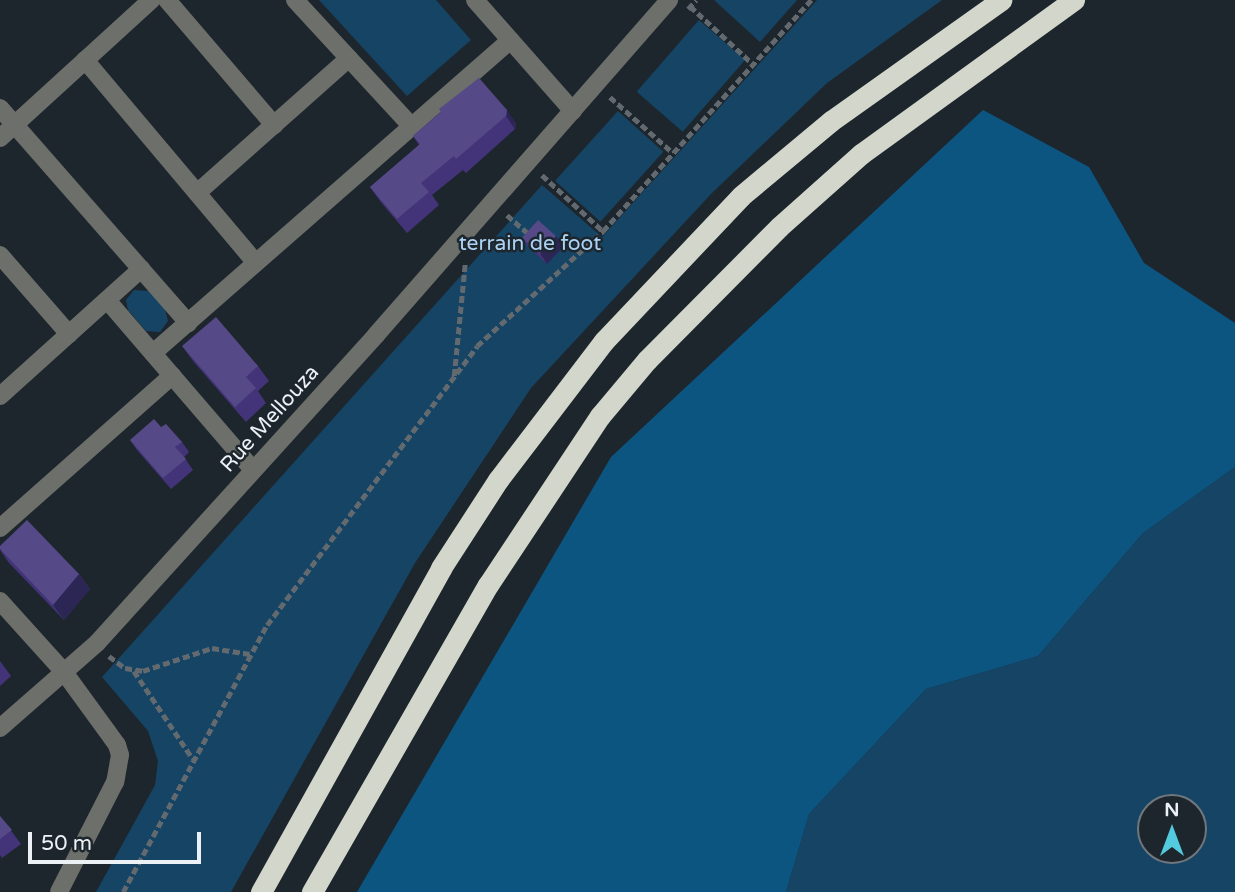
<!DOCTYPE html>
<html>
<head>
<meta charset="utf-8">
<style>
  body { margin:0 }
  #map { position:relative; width:1235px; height:892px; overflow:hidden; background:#1e262d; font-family:"Varela Round",sans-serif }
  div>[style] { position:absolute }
  .green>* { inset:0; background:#154465; transform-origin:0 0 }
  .forest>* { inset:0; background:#0d5581 }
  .path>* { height:4.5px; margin-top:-2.25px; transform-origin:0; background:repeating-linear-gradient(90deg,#62696f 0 7px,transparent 0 10.5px) }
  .street>* { height:18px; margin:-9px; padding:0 9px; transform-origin:9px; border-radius:9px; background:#6d6f6a }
  .highway>* { height:21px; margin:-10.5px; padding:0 10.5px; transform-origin:10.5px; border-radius:10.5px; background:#d3d7cb }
  .wall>* { inset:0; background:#433479 }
  .shaded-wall>* { inset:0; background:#2c2655 }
  .building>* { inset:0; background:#554987; transform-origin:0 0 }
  span { translate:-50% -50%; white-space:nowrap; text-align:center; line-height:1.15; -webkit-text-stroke:5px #1e262d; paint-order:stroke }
  .park-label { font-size:21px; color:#abd2f2 }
  .street-label { font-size:21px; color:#ecf1f6 }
  .north { position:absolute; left:1137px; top:794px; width:70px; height:70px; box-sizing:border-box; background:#1e262d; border:2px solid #70777d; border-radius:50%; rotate:0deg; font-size:19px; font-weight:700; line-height:28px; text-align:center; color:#ecf1f6 }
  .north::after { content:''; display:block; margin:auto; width:24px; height:32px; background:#54cade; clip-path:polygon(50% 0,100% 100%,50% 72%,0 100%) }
  .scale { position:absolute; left:28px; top:832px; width:173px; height:32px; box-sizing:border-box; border:4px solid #ecf1f6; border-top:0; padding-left:9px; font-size:21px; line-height:24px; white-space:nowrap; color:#ecf1f6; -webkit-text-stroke:5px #1e262d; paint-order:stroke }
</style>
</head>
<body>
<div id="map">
  <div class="green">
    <div style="clip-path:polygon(319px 0,436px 0,471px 40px,407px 96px)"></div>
    <div style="clip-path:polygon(714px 0,797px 0,760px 42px)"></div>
    <div style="clip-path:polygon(817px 0,942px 0,827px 83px,711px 194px,531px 388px,415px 563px,231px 892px,96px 892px,155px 785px,158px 761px,148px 731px,102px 677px,542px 185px,602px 237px)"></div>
    <div style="left:699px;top:20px;width:61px;height:95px;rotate:41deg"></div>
    <div style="left:618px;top:111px;width:61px;height:94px;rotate:42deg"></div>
    <div style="clip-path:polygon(134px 290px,149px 291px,165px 309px,168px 321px,160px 332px,146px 331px,128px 310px,126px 300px)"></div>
    <div style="clip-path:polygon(evenodd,1235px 467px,1235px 892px,786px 892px,809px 814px,926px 689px,1038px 656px,1143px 533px,1235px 467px,1151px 808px,1193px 808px,1193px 850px,1151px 850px,1151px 808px)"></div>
  </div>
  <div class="forest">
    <div style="clip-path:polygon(983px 110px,1089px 167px,1144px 263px,1235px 323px,1235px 467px,1143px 533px,1038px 656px,926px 689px,809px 814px,786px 892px,357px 892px,611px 457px)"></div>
  </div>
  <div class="path">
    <div style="left:690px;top:6px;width:87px;rotate:42.7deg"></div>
    <div style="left:688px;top:9px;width:12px;rotate:-48deg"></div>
    <div style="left:610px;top:97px;width:84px;rotate:41.6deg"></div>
    <div style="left:542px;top:175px;width:83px;rotate:42.6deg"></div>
    <div style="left:507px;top:215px;width:30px;rotate:41deg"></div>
    <div style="left:454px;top:376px;width:114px;rotate:-84.4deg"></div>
    <div style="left:109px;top:656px;width:20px;rotate:37deg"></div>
    <div style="left:125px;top:668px;width:18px;rotate:9deg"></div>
    <div style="left:143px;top:671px;width:73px;rotate:-18.4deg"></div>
    <div style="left:212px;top:648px;width:38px;rotate:9deg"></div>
    <div style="left:134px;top:671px;width:106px;rotate:56.2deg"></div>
    <div style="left:123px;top:892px;width:303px;rotate:-61.7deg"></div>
    <div style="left:267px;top:625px;width:349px;rotate:-53deg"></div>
    <div style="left:477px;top:346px;width:171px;rotate:-42.4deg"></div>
    <div style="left:603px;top:231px;width:311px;rotate:-48deg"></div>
  </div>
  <div class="street">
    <div style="left:167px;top:0;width:165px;rotate:49.4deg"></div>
    <div style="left:295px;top:0;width:173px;rotate:47.3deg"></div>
    <div style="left:475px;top:0;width:148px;rotate:48.6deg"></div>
    <div style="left:85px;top:60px;width:265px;rotate:49.9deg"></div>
    <div style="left:0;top:108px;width:286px;rotate:48.8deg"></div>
    <div style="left:0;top:138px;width:205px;rotate:-42.4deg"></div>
    <div style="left:197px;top:193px;width:203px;rotate:-41.6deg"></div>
    <div style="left:0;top:255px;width:105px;rotate:48.9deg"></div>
    <div style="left:107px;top:300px;width:224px;rotate:49.3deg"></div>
    <div style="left:153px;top:353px;width:475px;rotate:-41.2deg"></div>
    <div style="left:0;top:396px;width:190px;rotate:-42deg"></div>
    <div style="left:0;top:528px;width:230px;rotate:-41.5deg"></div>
    <div style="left:0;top:601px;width:96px;rotate:48deg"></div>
    <div style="left:64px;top:672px;width:90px;rotate:54deg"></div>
    <div style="left:117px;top:745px;width:10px;rotate:73deg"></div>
    <div style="left:120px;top:755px;width:27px;rotate:100deg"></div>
    <div style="left:115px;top:782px;width:123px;rotate:117deg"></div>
    <div style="left:0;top:728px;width:129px;rotate:-41.2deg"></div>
    <div style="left:97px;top:643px;width:416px;rotate:-47.8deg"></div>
    <div style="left:376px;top:335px;width:445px;rotate:-48.8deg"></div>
  </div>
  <div class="highway">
    <div style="left:261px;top:892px;width:371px;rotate:-60.9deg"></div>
    <div style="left:441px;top:568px;width:105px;rotate:-57.1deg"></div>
    <div style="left:498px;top:480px;width:175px;rotate:-52.7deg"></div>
    <div style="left:604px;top:341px;width:199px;rotate:-46.6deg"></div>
    <div style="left:741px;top:196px;width:117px;rotate:-39.8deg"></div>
    <div style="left:831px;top:121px;width:209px;rotate:-35.4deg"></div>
    <div style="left:312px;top:892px;width:354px;rotate:-60.2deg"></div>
    <div style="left:488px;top:585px;width:203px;rotate:-56.5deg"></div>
    <div style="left:600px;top:416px;width:73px;rotate:-50deg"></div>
    <div style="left:647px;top:360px;width:187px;rotate:-45.2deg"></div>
    <div style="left:779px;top:227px;width:110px;rotate:-41.7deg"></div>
    <div style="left:861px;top:154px;width:263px;rotate:-35.9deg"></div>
  </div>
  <div class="wall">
    <div style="clip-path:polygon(479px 78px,516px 123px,515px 129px,466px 173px,463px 170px,432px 195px,439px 205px,407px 233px,380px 201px,370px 187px,419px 145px,413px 136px)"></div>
    <div style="clip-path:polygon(556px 236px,563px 247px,547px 264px,529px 248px,522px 238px)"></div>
    <div style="clip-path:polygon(182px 346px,258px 366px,269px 381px,258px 391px,266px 403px,246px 422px,193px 361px)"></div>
    <div style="clip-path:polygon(161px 427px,182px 442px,189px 452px,184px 457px,193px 470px,171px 489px,137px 450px,130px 440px)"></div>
    <div style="clip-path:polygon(0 550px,79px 574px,90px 589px,64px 620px,9px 563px)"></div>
    <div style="clip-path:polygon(0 661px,11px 676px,0 686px)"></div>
    <div style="clip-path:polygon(0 816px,21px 844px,2px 858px,0 855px)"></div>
  </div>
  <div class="shaded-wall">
    <div style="clip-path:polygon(507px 110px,516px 123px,515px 129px,506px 116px)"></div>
    <div style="clip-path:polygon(556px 236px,563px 247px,547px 264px,540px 253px)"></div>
    <div style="clip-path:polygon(79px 574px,90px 589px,64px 620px,53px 605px)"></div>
  </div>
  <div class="building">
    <div style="clip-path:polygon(479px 78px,507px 110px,506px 116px,456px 159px,454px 156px,421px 183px,429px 192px,397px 219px,370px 187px,420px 144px,413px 136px,441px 112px,439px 109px)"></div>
    <div style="left:538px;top:220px;width:24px;height:24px;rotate:42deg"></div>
    <div style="clip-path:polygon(216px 317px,258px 366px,246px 377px,256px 388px,235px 407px,182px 346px)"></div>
    <div style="clip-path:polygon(154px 419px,161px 427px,166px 424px,182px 442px,175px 447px,186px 459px,163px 478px,130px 440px)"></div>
    <div style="clip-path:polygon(27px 520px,79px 574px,53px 605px,0 549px,0 546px)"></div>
    <div style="clip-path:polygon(0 816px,12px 830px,0 839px)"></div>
  </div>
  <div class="park-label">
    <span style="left:530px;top:244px">terrain de foot</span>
  </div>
  <div class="street-label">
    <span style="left:270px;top:419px;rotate:-48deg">Rue Mellouza</span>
  </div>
  <div class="north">N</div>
  <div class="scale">50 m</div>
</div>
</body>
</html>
